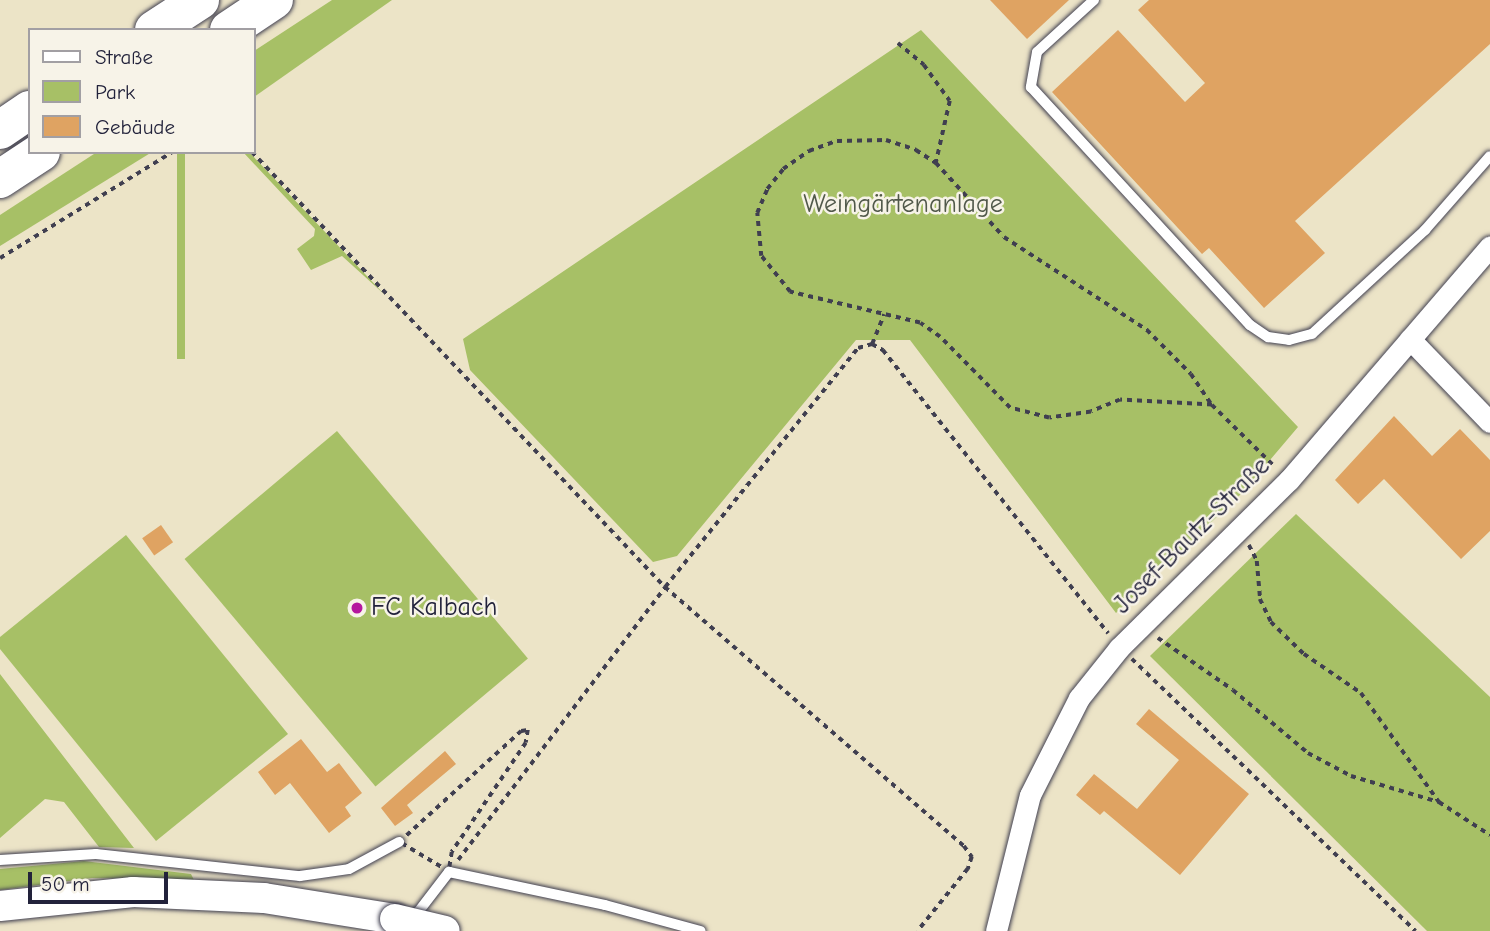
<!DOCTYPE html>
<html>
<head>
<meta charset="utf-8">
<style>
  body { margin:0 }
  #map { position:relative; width:1490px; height:931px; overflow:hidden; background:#ece4c7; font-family:"Comic Neue",sans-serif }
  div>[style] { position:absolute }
  .green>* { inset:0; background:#a7c066; transform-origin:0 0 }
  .building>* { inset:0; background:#dfa362; transform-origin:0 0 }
  .path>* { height:3.5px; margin-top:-1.75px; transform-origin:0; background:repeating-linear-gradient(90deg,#403f50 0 5px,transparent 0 10px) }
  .roads { filter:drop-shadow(0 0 2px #403f50) drop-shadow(0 0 2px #403f50) }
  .lane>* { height:10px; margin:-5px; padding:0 5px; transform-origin:5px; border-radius:5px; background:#fff }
  .street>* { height:21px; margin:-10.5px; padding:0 10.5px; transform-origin:10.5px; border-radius:10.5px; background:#fff }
  .secondary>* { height:30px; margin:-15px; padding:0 15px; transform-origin:15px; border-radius:15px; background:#fff }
  .highway>* { height:38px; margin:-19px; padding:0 19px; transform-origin:19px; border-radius:19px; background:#fff }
  .bridges { filter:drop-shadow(0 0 2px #403f50) drop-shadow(0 0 2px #403f50) }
  .secondary-bridge>* { height:30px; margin:-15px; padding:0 15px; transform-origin:15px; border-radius:15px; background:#fff }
  .dots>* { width:19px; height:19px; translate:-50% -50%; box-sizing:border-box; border:4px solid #f7f3e8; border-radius:50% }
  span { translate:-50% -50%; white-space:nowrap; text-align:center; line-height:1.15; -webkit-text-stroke:5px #f7f3e8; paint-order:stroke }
  .park-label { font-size:26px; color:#51594a }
  .street-label { font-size:26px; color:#22223b }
  .poi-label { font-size:26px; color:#22223b }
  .left { translate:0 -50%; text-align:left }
  .legend { position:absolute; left:28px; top:28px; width:228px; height:126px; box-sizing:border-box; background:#f7f3e8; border:2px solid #a29fa3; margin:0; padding:9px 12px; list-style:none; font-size:21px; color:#22223b }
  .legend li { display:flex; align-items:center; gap:14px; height:35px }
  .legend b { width:35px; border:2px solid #a29fa3 }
  .scale { position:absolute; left:28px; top:872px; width:140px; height:32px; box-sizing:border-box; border:4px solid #22223b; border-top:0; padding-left:9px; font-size:21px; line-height:24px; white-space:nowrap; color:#22223b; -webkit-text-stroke:5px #f7f3e8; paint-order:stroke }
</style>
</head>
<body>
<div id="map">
  <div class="green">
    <div style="clip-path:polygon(332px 0,392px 0,254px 97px,254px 51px)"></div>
    <div style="clip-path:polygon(921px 30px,1298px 427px,1241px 494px,1116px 613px,910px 340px,856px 340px,677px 556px,653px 562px,470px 370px,463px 339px)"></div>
    <div style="clip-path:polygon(97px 152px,152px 152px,0 246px,0 215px)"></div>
    <div style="left:177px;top:152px;width:8px;height:207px"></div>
    <div style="clip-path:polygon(243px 152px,249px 152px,385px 295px,342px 256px,311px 270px,297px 249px,314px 236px,315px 229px)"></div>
    <div style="left:337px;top:431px;width:297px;height:199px;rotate:50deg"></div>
    <div style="clip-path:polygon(1296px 514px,1490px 697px,1490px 931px,1427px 931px,1150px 656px)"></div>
    <div style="clip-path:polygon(126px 535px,288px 734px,156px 841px,0 649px,0 637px)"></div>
    <div style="clip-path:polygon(0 674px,134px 848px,99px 847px,64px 802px,45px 799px,0 838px)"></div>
    <div style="clip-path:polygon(84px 861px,191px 874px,194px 880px,92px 878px,0 890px,0 869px)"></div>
  </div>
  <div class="building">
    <div style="clip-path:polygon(990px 0,1069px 0,1027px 39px)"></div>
    <div style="clip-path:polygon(1149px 0,1490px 0,1490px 44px,1295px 221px,1325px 253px,1264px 308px,1209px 248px,1202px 254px,1052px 92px,1118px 30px,1185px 102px,1205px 83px,1138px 10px)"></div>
    <div style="clip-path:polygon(1394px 416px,1432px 456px,1460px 429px,1490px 460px,1490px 531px,1461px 559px,1384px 479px,1358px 504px,1335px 480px)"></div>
    <div style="left:161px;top:525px;width:21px;height:23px;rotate:55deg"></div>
    <div style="clip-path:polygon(1149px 709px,1249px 794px,1180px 875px,1104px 811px,1100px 815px,1076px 795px,1094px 774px,1137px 809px,1179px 760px,1136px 724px)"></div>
    <div style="clip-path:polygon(301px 739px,327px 772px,339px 763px,362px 793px,345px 807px,351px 816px,329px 833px,290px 783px,275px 795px,258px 772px)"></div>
    <div style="clip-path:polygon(445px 751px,456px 764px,407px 805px,413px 813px,395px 826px,381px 808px)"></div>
  </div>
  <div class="path">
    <div style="left:898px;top:43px;width:34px;rotate:40deg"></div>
    <div style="left:924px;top:65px;width:44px;rotate:54.2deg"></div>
    <div style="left:950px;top:101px;width:64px;rotate:102.7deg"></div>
    <div style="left:252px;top:152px;width:600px;rotate:46.49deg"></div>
    <div style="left:665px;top:587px;width:396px;rotate:40.9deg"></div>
    <div style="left:964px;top:846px;width:14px;rotate:54deg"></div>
    <div style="left:972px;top:857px;width:13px;rotate:108deg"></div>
    <div style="left:968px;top:869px;width:80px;rotate:128.9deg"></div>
    <div style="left:0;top:258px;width:202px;rotate:-31.6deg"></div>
    <div style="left:872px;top:344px;width:32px;rotate:-68deg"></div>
    <div style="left:1212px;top:405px;width:92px;rotate:-176.9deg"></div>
    <div style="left:1120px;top:400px;width:31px;rotate:158deg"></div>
    <div style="left:1091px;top:412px;width:42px;rotate:171.9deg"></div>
    <div style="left:1049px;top:418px;width:40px;rotate:-165.6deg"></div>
    <div style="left:1010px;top:408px;width:100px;rotate:-134.6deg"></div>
    <div style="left:940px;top:337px;width:24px;rotate:-145deg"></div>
    <div style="left:920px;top:323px;width:134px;rotate:-166.6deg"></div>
    <div style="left:790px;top:292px;width:46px;rotate:-128.9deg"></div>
    <div style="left:761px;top:256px;width:43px;rotate:-95.3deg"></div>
    <div style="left:757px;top:213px;width:26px;rotate:-67deg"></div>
    <div style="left:767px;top:189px;width:26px;rotate:-51deg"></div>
    <div style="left:783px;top:169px;width:32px;rotate:-35deg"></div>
    <div style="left:809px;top:151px;width:30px;rotate:-20deg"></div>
    <div style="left:837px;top:141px;width:49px;rotate:-1.2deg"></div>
    <div style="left:886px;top:140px;width:32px;rotate:18deg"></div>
    <div style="left:916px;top:150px;width:24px;rotate:33deg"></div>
    <div style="left:936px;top:163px;width:100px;rotate:47.4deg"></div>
    <div style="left:1004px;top:237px;width:171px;rotate:33deg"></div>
    <div style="left:1147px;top:330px;width:62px;rotate:45deg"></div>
    <div style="left:1191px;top:374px;width:37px;rotate:56deg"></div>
    <div style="left:1212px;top:405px;width:88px;rotate:44.5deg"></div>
    <div style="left:1249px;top:545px;width:18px;rotate:63deg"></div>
    <div style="left:1257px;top:561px;width:38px;rotate:85deg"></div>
    <div style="left:1260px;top:599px;width:25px;rotate:64deg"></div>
    <div style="left:1271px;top:622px;width:46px;rotate:44.1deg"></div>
    <div style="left:1304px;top:654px;width:69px;rotate:34.4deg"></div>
    <div style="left:1361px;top:693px;width:134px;rotate:54.4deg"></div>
    <div style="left:1439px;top:802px;width:61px;rotate:32.9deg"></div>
    <div style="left:1158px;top:638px;width:91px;rotate:34.7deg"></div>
    <div style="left:1233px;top:690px;width:98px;rotate:40deg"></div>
    <div style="left:1308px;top:753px;width:49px;rotate:28.1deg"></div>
    <div style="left:1351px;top:776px;width:92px;rotate:16.5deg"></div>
    <div style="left:1132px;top:659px;width:393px;rotate:43.8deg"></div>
    <div style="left:528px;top:730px;width:13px;rotate:99deg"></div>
    <div style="left:526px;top:743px;width:132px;rotate:124.2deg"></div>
    <div style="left:452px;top:852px;width:20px;rotate:99deg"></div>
    <div style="left:449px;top:872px;width:58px;rotate:-149deg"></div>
    <div style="left:399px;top:842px;width:165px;rotate:-42.3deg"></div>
    <div style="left:521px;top:731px;width:7px;rotate:-8deg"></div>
    <div style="left:458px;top:860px;width:343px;rotate:-52.8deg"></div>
    <div style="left:665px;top:587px;width:307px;rotate:-51.1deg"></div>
    <div style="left:858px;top:348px;width:15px;rotate:-16deg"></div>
    <div style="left:872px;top:344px;width:13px;rotate:29deg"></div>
    <div style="left:883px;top:350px;width:362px;rotate:51.5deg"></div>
  </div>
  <div class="roads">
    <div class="lane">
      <div style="left:1094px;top:0;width:77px;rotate:137.6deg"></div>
      <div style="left:1037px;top:52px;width:36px;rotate:100deg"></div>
      <div style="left:1031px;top:87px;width:323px;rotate:47.4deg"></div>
      <div style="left:1250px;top:325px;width:22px;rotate:34deg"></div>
      <div style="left:1268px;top:337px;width:21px;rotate:8deg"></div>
      <div style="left:1289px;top:340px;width:24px;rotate:-15deg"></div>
      <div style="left:1312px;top:334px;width:154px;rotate:-42.6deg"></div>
      <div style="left:1425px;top:230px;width:98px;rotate:-48.7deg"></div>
      <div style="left:0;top:860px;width:96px;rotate:-3.6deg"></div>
      <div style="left:96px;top:854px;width:205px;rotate:6.2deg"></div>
      <div style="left:300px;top:876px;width:49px;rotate:-8.1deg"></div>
      <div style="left:349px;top:869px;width:57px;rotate:-28.4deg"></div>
      <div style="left:412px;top:920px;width:61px;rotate:-52.4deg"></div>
      <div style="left:449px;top:872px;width:159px;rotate:11.9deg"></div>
      <div style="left:605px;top:905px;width:99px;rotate:15.2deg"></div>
    </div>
    <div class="street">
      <div style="left:1410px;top:339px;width:115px;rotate:46.1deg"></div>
      <div style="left:996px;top:931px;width:140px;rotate:-76deg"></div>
      <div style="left:1030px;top:795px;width:109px;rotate:-63.2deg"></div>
      <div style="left:1079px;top:698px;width:64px;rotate:-51.3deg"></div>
      <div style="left:1119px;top:648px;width:239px;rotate:-44.7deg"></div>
      <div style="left:1289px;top:480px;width:308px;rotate:-49.3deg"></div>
    </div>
    <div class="secondary">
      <div style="left:0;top:906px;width:134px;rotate:-6deg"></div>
      <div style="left:133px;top:892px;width:131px;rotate:2.6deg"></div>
      <div style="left:264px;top:898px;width:133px;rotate:9.1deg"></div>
    </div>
    <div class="highway">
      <div style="left:154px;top:30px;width:55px;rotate:-33.1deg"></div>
      <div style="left:229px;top:30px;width:54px;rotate:-33.7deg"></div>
      <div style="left:0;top:130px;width:36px;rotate:-34deg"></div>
      <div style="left:0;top:179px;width:49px;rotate:-33.4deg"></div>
    </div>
  </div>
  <div class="bridges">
    <div class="secondary-bridge">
      <div style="left:395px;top:919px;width:51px;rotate:13.5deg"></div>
    </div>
  </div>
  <div class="dots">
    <div style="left:357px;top:608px;background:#b5179e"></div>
  </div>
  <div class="park-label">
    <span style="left:903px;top:205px">Weingärtenanlage</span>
  </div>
  <div class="street-label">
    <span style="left:1192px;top:536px;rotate:-45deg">Josef-Bautz-Straße</span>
  </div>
  <div class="poi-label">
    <span class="left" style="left:371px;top:608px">FC Kalbach</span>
  </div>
  <ul class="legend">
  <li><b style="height:9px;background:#fff"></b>Straße</li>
  <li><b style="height:19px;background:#a7c066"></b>Park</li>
  <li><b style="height:19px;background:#dfa362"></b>Gebäude</li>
  </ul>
  <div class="scale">50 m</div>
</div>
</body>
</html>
